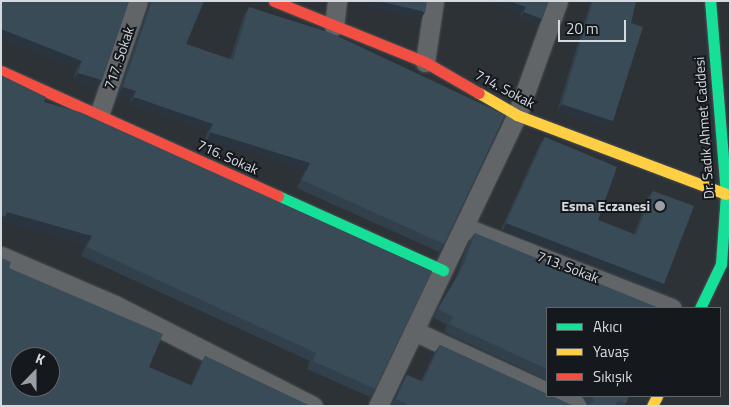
<!DOCTYPE html>
<html>
<head>
<meta charset="utf-8">
<style>
  body { margin:0 }
  #map { position:relative; width:731px; height:407px; overflow:hidden; background:#2d3236; font-family:"Titillium Web",sans-serif }
  div>[style] { position:absolute }
  .roads { filter:drop-shadow(0 0 1px #4b5054) drop-shadow(0 0 1px #4b5054) }
  .street>* { height:19px; margin:-9.5px; padding:0 9.5px; transform-origin:9.5px; border-radius:9.5px; background:#616568 }
  .fast>* { height:11px; margin:-5.5px; padding:0 5.5px; transform-origin:5.5px; border-radius:5.5px; background:#16e098 }
  .slow>* { height:11px; margin:-5.5px; padding:0 5.5px; transform-origin:5.5px; border-radius:5.5px; background:#ffcf43 }
  .jam>* { height:11px; margin:-5.5px; padding:0 5.5px; transform-origin:5.5px; border-radius:5.5px; background:#f24e42 }
  .wall>* { inset:0; background:#32404c }
  .shaded-wall>* { inset:0; background:#29343e; transform-origin:0 0 }
  .building>* { inset:0; background:#3a4b58 }
  .dots>* { width:14px; height:14px; translate:-50% -50%; box-sizing:border-box; border:2px solid #15191d; border-radius:50% }
  span { translate:-50% -50%; white-space:nowrap; text-align:center; line-height:1.15; -webkit-text-stroke:4px #15191d; paint-order:stroke }
  .street-label { font-size:14px; color:#d4dadf }
  .poi-label { font-size:14px; color:#d4dadf; font-weight:700 }
  .right { translate:-100% -50%; text-align:right }
  .frame { position:absolute; inset:0; border:2px solid #d4dadf; pointer-events:none }
  .legend { position:absolute; left:546px; top:307px; width:175px; height:90px; box-sizing:border-box; background:#15191d; border:1px solid #61666b; margin:0; padding:6px 9px; list-style:none; font-size:15px; color:#d4dadf }
  .legend li { display:flex; align-items:center; gap:10px; height:25px }
  .legend b { width:25px; border:1px solid #61666b }
  .north { position:absolute; left:10px; top:347px; width:50px; height:50px; box-sizing:border-box; background:#15191d; border:1px solid #61666b; border-radius:50%; rotate:22deg; font-size:14px; font-weight:700; line-height:20px; text-align:center; color:#d4dadf }
  .north::after { content:''; display:block; margin:auto; width:18px; height:22px; background:#9a9fa4; clip-path:polygon(50% 0,100% 100%,50% 72%,0 100%) }
  .scale { position:absolute; left:558px; top:20px; width:68px; height:22px; box-sizing:border-box; border:2px solid #d4dadf; border-top:0; padding-left:6px; font-size:15px; line-height:18px; white-space:nowrap; color:#d4dadf; -webkit-text-stroke:4px #15191d; paint-order:stroke }
</style>
</head>
<body>
<div id="map">
  <div class="roads">
    <div class="street">
      <div style="left:334px;top:26px;width:25px;rotate:-83deg"></div>
      <div style="left:425px;top:62px;width:62px;rotate:-81.6deg"></div>
      <div style="left:99px;top:115px;width:120px;rotate:-71.1deg"></div>
      <div style="left:464px;top:227px;width:223px;rotate:21.3deg"></div>
      <div style="left:1px;top:256px;width:124px;rotate:23.3deg"></div>
      <div style="left:115px;top:305px;width:222px;rotate:27deg"></div>
      <div style="left:414px;top:331px;width:146px;rotate:24.6deg"></div>
      <div style="left:556px;top:396px;width:24px;rotate:24deg"></div>
      <div style="left:378px;top:406px;width:322px;rotate:-64.5deg"></div>
      <div style="left:517px;top:115px;width:121px;rotate:-70.2deg"></div>
    </div>
    <div class="fast">
      <div style="left:278px;top:196px;width:181px;rotate:24.2deg"></div>
      <div style="left:700px;top:308px;width:49px;rotate:-64.5deg"></div>
      <div style="left:721px;top:264px;width:70px;rotate:-85.9deg"></div>
      <div style="left:726px;top:194px;width:194px;rotate:-94.7deg"></div>
    </div>
    <div class="slow">
      <div style="left:479px;top:93px;width:44px;rotate:30.1deg"></div>
      <div style="left:517px;top:115px;width:223px;rotate:20.7deg"></div>
      <div style="left:652px;top:406px;width:11px;rotate:-63deg"></div>
    </div>
    <div class="jam">
      <div style="left:274px;top:1px;width:163px;rotate:22deg"></div>
      <div style="left:425px;top:62px;width:62px;rotate:29.9deg"></div>
      <div style="left:1px;top:71px;width:304px;rotate:24.3deg"></div>
    </div>
  </div>
  <div class="wall">
    <div style="clip-path:polygon(1px 1px,129px 1px,102px 80px,96px 88px,73px 80px,77px 68px,1px 39px)"></div>
    <div style="clip-path:polygon(147px 1px,204px 1px,186px 44px,230px 59px,244px 15px,249px 7px,444px 244px,439px 252px,297px 188px,305px 170px,205px 139px,208px 131px,129px 105px,131px 99px,118px 95px,149px 5px)"></div>
    <div style="clip-path:polygon(487px 1px,549px 1px,537px 25px,520px 18px,521px 13px)"></div>
    <div style="clip-path:polygon(591px 1px,636px 1px,608px 127px,557px 111px)"></div>
    <div style="clip-path:polygon(44px 102px,375px 389px,370px 397px,307px 369px,310px 361px,81px 256px,86px 245px,2px 221px)"></div>
    <div style="clip-path:polygon(545px 137px,598px 220px,634px 234px,648px 197px,653px 191px,664px 284px,659px 291px,501px 229px,540px 144px)"></div>
    <div style="clip-path:polygon(475px 233px,547px 308px,547px 380px,444px 332px,447px 325px,433px 317px,456px 277px,469px 241px)"></div>
    <div style="clip-path:polygon(9px 268px,149px 367px,191px 385px,200px 365px,205px 356px,310px 406px,1px 406px)"></div>
    <div style="clip-path:polygon(440px 345px,573px 406px,391px 406px,402px 383px,407px 375px,421px 381px,434px 353px)"></div>
    <div style="clip-path:polygon(582px 396px,629px 396px,624px 406px,585px 406px,587px 405px)"></div>
  </div>
  <div class="shaded-wall">
    <div style="clip-path:polygon(365px 1px,379px 1px,425px 12px,420px 20px,362px 6px)"></div>
    <div style="clip-path:polygon(487px 1px,510px 1px,526px 7px,521px 13px)"></div>
    <div style="clip-path:polygon(524px 12px,542px 19px,537px 25px,520px 18px)"></div>
    <div style="clip-path:polygon(1px 29px,82px 61px,77px 68px,1px 39px)"></div>
    <div style="clip-path:polygon(78px 73px,102px 80px,96px 88px,73px 80px)"></div>
    <div style="clip-path:polygon(123px 87px,136px 91px,131px 99px,118px 95px)"></div>
    <div style="clip-path:polygon(134px 97px,213px 124px,208px 131px,129px 105px)"></div>
    <div style="clip-path:polygon(562px 104px,613px 121px,608px 127px,557px 111px)"></div>
    <div style="left:210px;top:132px;width:105px;height:9px;rotate:17deg"></div>
    <div style="clip-path:polygon(7px 212px,92px 236px,86px 245px,2px 221px,1px 223px,1px 215px)"></div>
    <div style="left:506px;top:223px;width:169px;height:8px;rotate:21deg"></div>
  </div>
  <div class="building">
    <div style="clip-path:polygon(1px 1px,129px 1px,102px 80px,78px 73px,82px 61px,1px 29px)"></div>
    <div style="clip-path:polygon(152px 1px,204px 1px,186px 44px,233px 60px,249px 7px,331px 33px,505px 115px,444px 244px,302px 180px,310px 163px,210px 132px,213px 124px,134px 97px,136px 91px,123px 87px)"></div>
    <div style="clip-path:polygon(379px 1px,427px 1px,425px 12px)"></div>
    <div style="clip-path:polygon(510px 1px,549px 1px,542px 19px,524px 12px,526px 7px)"></div>
    <div style="clip-path:polygon(593px 1px,636px 1px,631px 23px,643px 27px,613px 121px,562px 104px)"></div>
    <div style="clip-path:polygon(1px 75px,46px 97px,44px 102px,80px 112px,432px 271px,375px 389px,313px 361px,316px 353px,87px 247px,92px 236px,7px 212px,5px 217px,1px 215px)"></div>
    <div style="clip-path:polygon(545px 137px,617px 167px,598px 220px,636px 235px,653px 191px,694px 206px,664px 284px,506px 223px)"></div>
    <div style="clip-path:polygon(475px 233px,659px 308px,547px 308px,547px 369px,449px 324px,453px 317px,438px 309px,462px 269px)"></div>
    <div style="clip-path:polygon(evenodd,1px 258px,11px 262px,9px 268px,163px 334px,149px 367px,192px 386px,205px 356px,310px 406px,1px 406px,1px 258px,20px 357px,50px 357px,50px 387px,20px 387px,20px 357px)"></div>
    <div style="clip-path:polygon(440px 345px,547px 394px,547px 396px,552px 396px,573px 406px,405px 406px,406px 403px,396px 399px,407px 375px,423px 382px)"></div>
    <div style="clip-path:polygon(592px 396px,629px 396px,626px 403px,618px 400px,615px 406px,585px 406px,594px 402px)"></div>
  </div>
  <div class="dots">
    <div style="left:660px;top:206px;background:#9a9fa4"></div>
  </div>
  <div class="street-label">
    <span style="left:119px;top:58px;rotate:-71deg">717. Sokak</span>
    <span style="left:505px;top:89px;rotate:28deg">714. Sokak</span>
    <span style="left:704px;top:128px;rotate:-94deg">Dr. Sadık Ahmet Caddesi</span>
    <span style="left:228px;top:157px;rotate:24deg">716. Sokak</span>
    <span style="left:568px;top:267px;rotate:21deg">713. Sokak</span>
  </div>
  <div class="poi-label">
    <span class="right" style="left:650px;top:206px">Esma Eczanesi</span>
  </div>
  <div class="frame"></div>
  <ul class="legend">
  <li><b style="height:6px;background:#16e098"></b>Akıcı</li>
  <li><b style="height:6px;background:#ffcf43"></b>Yavaş</li>
  <li><b style="height:6px;background:#f24e42"></b>Sıkışık</li>
  </ul>
  <div class="north">K</div>
  <div class="scale">20 m</div>
</div>
</body>
</html>
